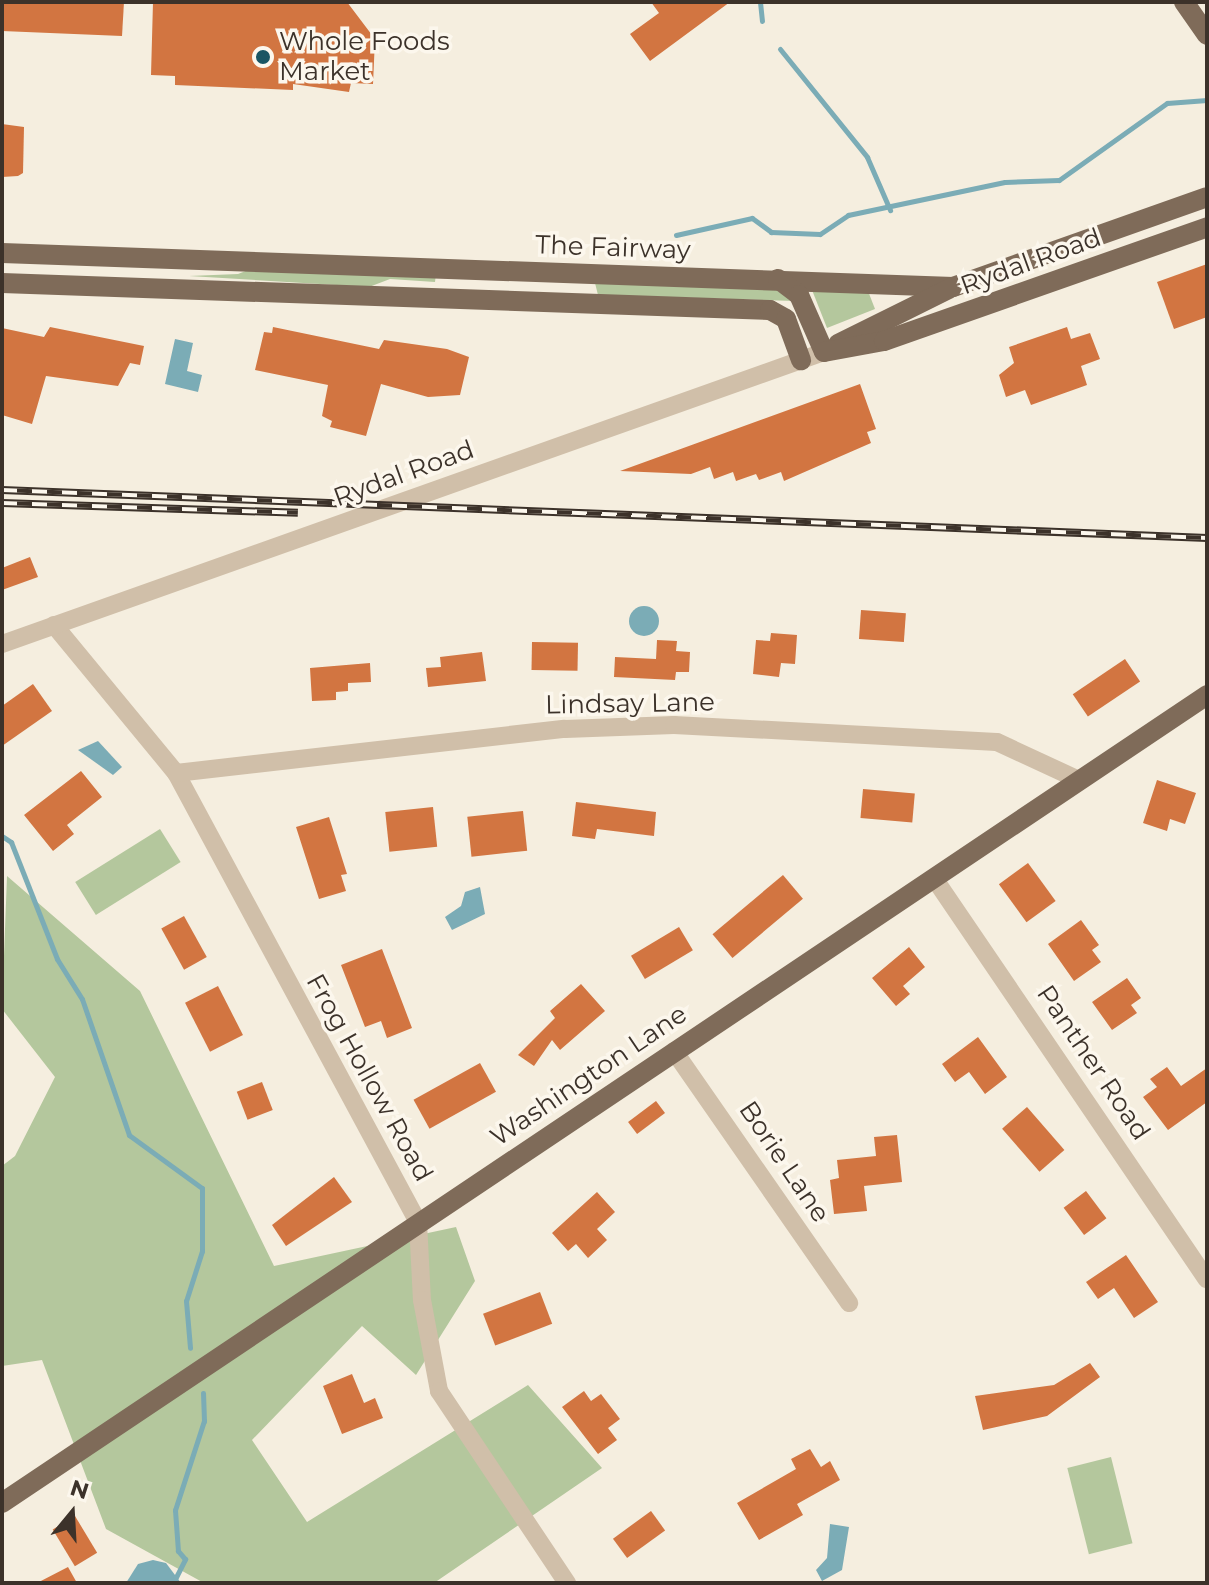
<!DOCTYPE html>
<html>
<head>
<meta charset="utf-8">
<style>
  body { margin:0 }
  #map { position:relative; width:1209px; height:1585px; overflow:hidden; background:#f5eedf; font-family:Montserrat,sans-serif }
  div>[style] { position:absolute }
  .green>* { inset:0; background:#b4c79d; transform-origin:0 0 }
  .water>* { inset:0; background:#7bacb6 }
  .round { border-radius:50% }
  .stream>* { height:5px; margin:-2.5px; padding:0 2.5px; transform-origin:2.5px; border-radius:2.5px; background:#7bacb6 }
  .building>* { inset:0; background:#d27541; transform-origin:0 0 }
  .minor>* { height:18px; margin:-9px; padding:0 9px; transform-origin:9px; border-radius:9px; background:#d0bfa9 }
  .major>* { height:20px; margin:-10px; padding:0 10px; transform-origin:10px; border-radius:10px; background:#7f6b59 }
  .rail>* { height:8px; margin-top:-4px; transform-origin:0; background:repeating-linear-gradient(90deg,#fcf7ed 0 15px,#3c322a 0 30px); box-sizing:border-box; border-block:2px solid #3c322a }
  .dots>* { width:22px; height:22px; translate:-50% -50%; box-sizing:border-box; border:4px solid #fcf7ed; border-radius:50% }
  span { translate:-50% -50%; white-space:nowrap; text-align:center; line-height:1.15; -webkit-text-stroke:7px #fcf7ed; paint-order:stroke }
  .poi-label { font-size:26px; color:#3c322a }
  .left { translate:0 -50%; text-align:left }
  .street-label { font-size:26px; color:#3c322a }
  .frame { position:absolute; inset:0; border:4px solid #3c322a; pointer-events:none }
  .north { position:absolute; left:32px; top:1473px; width:80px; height:80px; -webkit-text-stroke:6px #fcf7ed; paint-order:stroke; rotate:18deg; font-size:22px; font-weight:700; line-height:32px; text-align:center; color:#3c322a }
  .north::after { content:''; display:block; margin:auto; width:28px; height:36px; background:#3c322a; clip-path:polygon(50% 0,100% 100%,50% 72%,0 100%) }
</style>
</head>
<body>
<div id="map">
  <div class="green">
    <div style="clip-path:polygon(256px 267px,436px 274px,435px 282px,390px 279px,369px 287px,189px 276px,238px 274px)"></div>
    <div style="clip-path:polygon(595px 283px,776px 290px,794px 301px,598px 295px)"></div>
    <div style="clip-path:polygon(812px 290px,868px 291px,875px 309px,827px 328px)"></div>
    <div style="left:160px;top:829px;width:39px;height:100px;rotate:58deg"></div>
    <div style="clip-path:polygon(7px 876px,140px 991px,274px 1266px,456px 1227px,475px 1281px,416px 1375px,362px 1326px,252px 1440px,307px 1522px,528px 1385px,602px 1468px,434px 1583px,204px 1583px,106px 1529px,42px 1360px,2px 1366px,2px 1166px,15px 1156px,55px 1077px,2px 1009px)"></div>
    <div style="left:1111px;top:1457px;width:89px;height:45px;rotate:76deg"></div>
  </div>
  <div class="water">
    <div style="clip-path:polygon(175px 339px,193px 343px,187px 371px,202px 375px,198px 392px,165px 384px)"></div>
    <div class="round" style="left:629px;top:606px;width:30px;height:30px"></div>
    <div style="clip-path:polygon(98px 741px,122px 767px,113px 775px,78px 750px)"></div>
    <div style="clip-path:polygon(480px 887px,485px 914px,452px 930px,445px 917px,461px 906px,465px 892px)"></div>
    <div style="clip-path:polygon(830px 1524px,849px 1527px,842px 1570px,822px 1581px,816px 1570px,827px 1558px)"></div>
    <div style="clip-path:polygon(153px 1560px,166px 1563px,181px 1583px,126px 1583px,138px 1564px)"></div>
  </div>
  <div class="stream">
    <div style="left:760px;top:2px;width:19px;rotate:84deg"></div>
    <div style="left:780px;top:49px;width:139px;rotate:51.1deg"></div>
    <div style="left:867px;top:157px;width:58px;rotate:66.5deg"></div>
    <div style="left:676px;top:235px;width:78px;rotate:-12.6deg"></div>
    <div style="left:752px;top:218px;width:24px;rotate:36deg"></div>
    <div style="left:771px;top:232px;width:49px;rotate:2.3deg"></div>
    <div style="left:820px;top:234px;width:34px;rotate:-34deg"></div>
    <div style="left:848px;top:215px;width:160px;rotate:-11.9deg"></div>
    <div style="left:1005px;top:182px;width:54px;rotate:-2.1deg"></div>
    <div style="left:1059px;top:180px;width:133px;rotate:-35.5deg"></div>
    <div style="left:1167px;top:103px;width:40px;rotate:-4.3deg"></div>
    <div style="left:2px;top:836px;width:11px;rotate:34deg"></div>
    <div style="left:11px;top:842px;width:126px;rotate:68.5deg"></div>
    <div style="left:57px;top:959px;width:47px;rotate:58deg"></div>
    <div style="left:82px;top:999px;width:144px;rotate:70.9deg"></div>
    <div style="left:129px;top:1135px;width:90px;rotate:36deg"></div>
    <div style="left:202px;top:1188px;width:63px;rotate:90deg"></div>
    <div style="left:202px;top:1251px;width:52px;rotate:107.7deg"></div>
    <div style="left:186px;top:1301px;width:47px;rotate:85.1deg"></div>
    <div style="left:173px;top:1583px;width:27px;rotate:-63deg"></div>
    <div style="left:185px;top:1559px;width:11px;rotate:-131deg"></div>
    <div style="left:178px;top:1551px;width:41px;rotate:-94.2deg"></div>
    <div style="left:175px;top:1510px;width:94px;rotate:-72deg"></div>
    <div style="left:204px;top:1421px;width:28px;rotate:-92deg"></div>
  </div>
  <div class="building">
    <div style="clip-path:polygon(2px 2px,124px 2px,122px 36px,2px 31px)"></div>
    <div style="clip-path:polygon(153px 2px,347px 2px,375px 39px,373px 84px,351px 83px,349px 92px,293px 84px,293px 90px,175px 85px,175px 76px,151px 75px)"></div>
    <div style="clip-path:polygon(651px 2px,730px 2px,650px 61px,630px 34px,659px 13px)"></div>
    <div style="clip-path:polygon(2px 124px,24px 127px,23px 173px,18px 176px,2px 177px)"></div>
    <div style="clip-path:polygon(1207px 264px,1207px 317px,1174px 329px,1157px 282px)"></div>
    <div style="clip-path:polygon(50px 327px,144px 346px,140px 365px,130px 363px,118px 386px,46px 376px,32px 424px,2px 415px,2px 328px,44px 337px)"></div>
    <div style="clip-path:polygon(273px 327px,379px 349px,384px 340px,447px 349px,469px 357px,460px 395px,428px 397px,381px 384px,366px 436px,330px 427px,332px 421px,322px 416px,328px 385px,255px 370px,264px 332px,272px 333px)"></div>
    <div style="clip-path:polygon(1067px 327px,1071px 339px,1090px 333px,1100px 359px,1081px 366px,1087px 385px,1031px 405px,1025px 390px,1006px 397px,999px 375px,1014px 363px,1009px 347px)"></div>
    <div style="clip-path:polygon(860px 384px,876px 429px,867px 432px,871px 443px,784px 481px,781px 472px,759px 480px,756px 474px,736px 481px,733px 472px,714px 479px,710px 467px,691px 474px,620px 471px)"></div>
    <div style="clip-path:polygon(30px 557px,38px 577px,2px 590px,2px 568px)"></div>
    <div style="left:861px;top:610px;width:45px;height:29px;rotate:4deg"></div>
    <div style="clip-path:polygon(771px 633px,797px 635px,795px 664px,781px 663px,779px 677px,753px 674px,756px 640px,770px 641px)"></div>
    <div style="clip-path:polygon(657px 640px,677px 641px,676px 651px,690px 652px,689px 672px,676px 672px,675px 680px,614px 677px,615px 657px,656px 659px)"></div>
    <div style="left:532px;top:642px;width:46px;height:28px;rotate:1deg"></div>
    <div style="clip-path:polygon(482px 652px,486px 681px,428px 687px,426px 668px,441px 667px,440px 657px)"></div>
    <div style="left:1125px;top:659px;width:27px;height:63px;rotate:56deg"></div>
    <div style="clip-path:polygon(370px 663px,371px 682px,348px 683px,348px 691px,336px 692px,336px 700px,312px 701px,310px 668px)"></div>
    <div style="clip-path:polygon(33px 684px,52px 711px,2px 746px,2px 706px)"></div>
    <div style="clip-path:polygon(81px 771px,102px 797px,67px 825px,74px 834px,53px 851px,24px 815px)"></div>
    <div style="clip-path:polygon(1157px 780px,1196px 793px,1185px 824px,1170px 819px,1167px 831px,1143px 823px)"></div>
    <div style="left:863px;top:789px;width:52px;height:29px;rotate:5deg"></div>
    <div style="clip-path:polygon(576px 802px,656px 812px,654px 836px,597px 829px,595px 839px,572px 836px)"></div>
    <div style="left:433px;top:807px;width:40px;height:48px;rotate:84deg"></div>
    <div style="left:523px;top:811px;width:40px;height:56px;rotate:84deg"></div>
    <div style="clip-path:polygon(329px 817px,347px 874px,341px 875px,346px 891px,319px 899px,296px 827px)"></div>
    <div style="left:1028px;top:863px;width:47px;height:36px;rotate:54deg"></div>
    <div style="left:783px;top:875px;width:31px;height:92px;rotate:50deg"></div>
    <div style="left:184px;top:916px;width:47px;height:26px;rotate:61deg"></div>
    <div style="clip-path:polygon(1081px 920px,1099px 945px,1092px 950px,1101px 962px,1074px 981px,1048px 944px)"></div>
    <div style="left:679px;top:927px;width:27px;height:56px;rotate:59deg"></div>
    <div style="clip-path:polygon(909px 947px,925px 967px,903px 986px,910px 994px,896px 1006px,872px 978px)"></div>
    <div style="clip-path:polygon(382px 949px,412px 1028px,387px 1038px,381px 1021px,365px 1027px,341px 965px)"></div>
    <div style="clip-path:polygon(1127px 978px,1141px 998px,1131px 1005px,1137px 1013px,1112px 1030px,1092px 1002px)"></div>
    <div style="clip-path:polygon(581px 984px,605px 1011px,560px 1050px,552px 1040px,534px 1066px,518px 1055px,555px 1018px,550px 1011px)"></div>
    <div style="left:218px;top:986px;width:55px;height:37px;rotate:63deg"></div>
    <div style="clip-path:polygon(978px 1037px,1007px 1077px,985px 1094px,969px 1072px,955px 1082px,942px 1064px)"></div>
    <div style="left:480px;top:1063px;width:33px;height:76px;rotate:61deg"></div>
    <div style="clip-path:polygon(1167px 1067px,1181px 1086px,1207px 1068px,1207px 1102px,1168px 1130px,1143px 1097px,1157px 1087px,1150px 1079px)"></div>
    <div style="left:262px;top:1082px;width:30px;height:27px;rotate:69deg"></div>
    <div style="left:656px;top:1101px;width:15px;height:35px;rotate:53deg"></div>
    <div style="left:1027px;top:1107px;width:57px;height:33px;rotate:49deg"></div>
    <div style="clip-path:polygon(897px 1135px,902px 1182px,864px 1186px,867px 1211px,834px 1214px,830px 1180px,839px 1178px,837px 1160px,876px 1156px,874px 1137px)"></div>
    <div style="clip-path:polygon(334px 1177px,352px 1202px,286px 1246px,272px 1225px)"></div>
    <div style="left:1086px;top:1191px;width:34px;height:28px;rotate:53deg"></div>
    <div style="clip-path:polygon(597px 1192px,615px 1212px,597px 1229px,607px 1240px,588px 1258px,576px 1244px,568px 1251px,552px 1233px)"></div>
    <div style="clip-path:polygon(1126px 1255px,1158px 1302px,1134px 1318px,1114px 1288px,1098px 1299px,1086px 1282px)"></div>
    <div style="left:540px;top:1292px;width:34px;height:61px;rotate:69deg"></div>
    <div style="clip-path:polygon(1090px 1363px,1100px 1377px,1047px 1416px,983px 1430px,975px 1396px,1054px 1385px)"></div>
    <div style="clip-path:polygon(352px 1374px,364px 1403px,375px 1398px,383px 1418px,342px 1434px,323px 1386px)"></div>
    <div style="clip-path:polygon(584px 1391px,591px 1401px,601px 1394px,620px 1419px,608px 1428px,617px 1440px,598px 1454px,562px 1407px)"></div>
    <div style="clip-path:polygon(810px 1449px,821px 1467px,830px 1461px,840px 1480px,797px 1504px,803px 1515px,759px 1540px,737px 1503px,796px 1469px,791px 1459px)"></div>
    <div style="left:651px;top:1511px;width:24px;height:47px;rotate:54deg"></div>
    <div style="left:75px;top:1516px;width:43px;height:26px;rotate:59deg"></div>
    <div style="clip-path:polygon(68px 1567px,77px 1583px,37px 1583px)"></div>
  </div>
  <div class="minor">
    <div style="left:54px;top:625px;width:192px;rotate:50.5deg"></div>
    <div style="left:176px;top:773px;width:510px;rotate:61.68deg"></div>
    <div style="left:418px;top:1222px;width:78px;rotate:87.1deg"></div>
    <div style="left:422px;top:1300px;width:93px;rotate:79.4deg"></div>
    <div style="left:439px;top:1391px;width:231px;rotate:56.3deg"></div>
    <div style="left:2px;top:644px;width:872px;rotate:-19.56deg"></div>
    <div style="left:176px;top:773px;width:391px;rotate:-6.5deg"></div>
    <div style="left:565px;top:729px;width:109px;rotate:-2.1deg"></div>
    <div style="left:674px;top:725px;width:323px;rotate:3deg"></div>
    <div style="left:997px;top:742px;width:90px;rotate:24.9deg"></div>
    <div style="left:934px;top:878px;width:485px;rotate:55.8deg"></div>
    <div style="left:674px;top:1051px;width:307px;rotate:55.2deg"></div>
  </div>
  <div class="major">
    <div style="left:1184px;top:2px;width:40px;rotate:55.1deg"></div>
    <div style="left:2px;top:253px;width:952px;rotate:2.05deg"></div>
    <div style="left:953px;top:287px;width:269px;rotate:-19.5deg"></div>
    <div style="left:778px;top:279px;width:26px;rotate:37deg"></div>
    <div style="left:799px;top:295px;width:62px;rotate:66.3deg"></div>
    <div style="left:2px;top:283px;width:768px;rotate:2.01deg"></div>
    <div style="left:770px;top:310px;width:18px;rotate:29deg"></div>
    <div style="left:786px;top:319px;width:44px;rotate:69.9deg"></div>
    <div style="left:838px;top:344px;width:124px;rotate:-26.4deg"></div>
    <div style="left:824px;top:352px;width:61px;rotate:-10.4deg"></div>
    <div style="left:884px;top:341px;width:343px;rotate:-19.4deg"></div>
    <div style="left:2px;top:1503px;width:1451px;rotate:-33.84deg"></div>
  </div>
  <div class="rail">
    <div style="left:2px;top:490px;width:1206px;rotate:2.28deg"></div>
    <div style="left:2px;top:503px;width:296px;rotate:1.9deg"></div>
  </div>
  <div class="dots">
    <div style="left:263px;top:57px;background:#1a5563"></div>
  </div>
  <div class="poi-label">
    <span class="left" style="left:279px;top:57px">Whole Foods<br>Market</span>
  </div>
  <div class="street-label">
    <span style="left:613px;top:248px;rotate:2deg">The Fairway</span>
    <span style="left:1031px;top:262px;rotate:-20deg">Rydal Road</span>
    <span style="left:404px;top:474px;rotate:-20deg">Rydal Road</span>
    <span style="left:630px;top:704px;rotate:-1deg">Lindsay Lane</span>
    <span style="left:1093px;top:1063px;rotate:56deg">Panther Road</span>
    <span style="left:589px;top:1076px;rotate:-34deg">Washington Lane</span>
    <span style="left:369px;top:1078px;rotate:61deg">Frog Hollow Road</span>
    <span style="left:784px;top:1162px;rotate:56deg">Borie Lane</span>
  </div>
  <div class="frame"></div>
  <div class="north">N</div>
</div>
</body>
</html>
